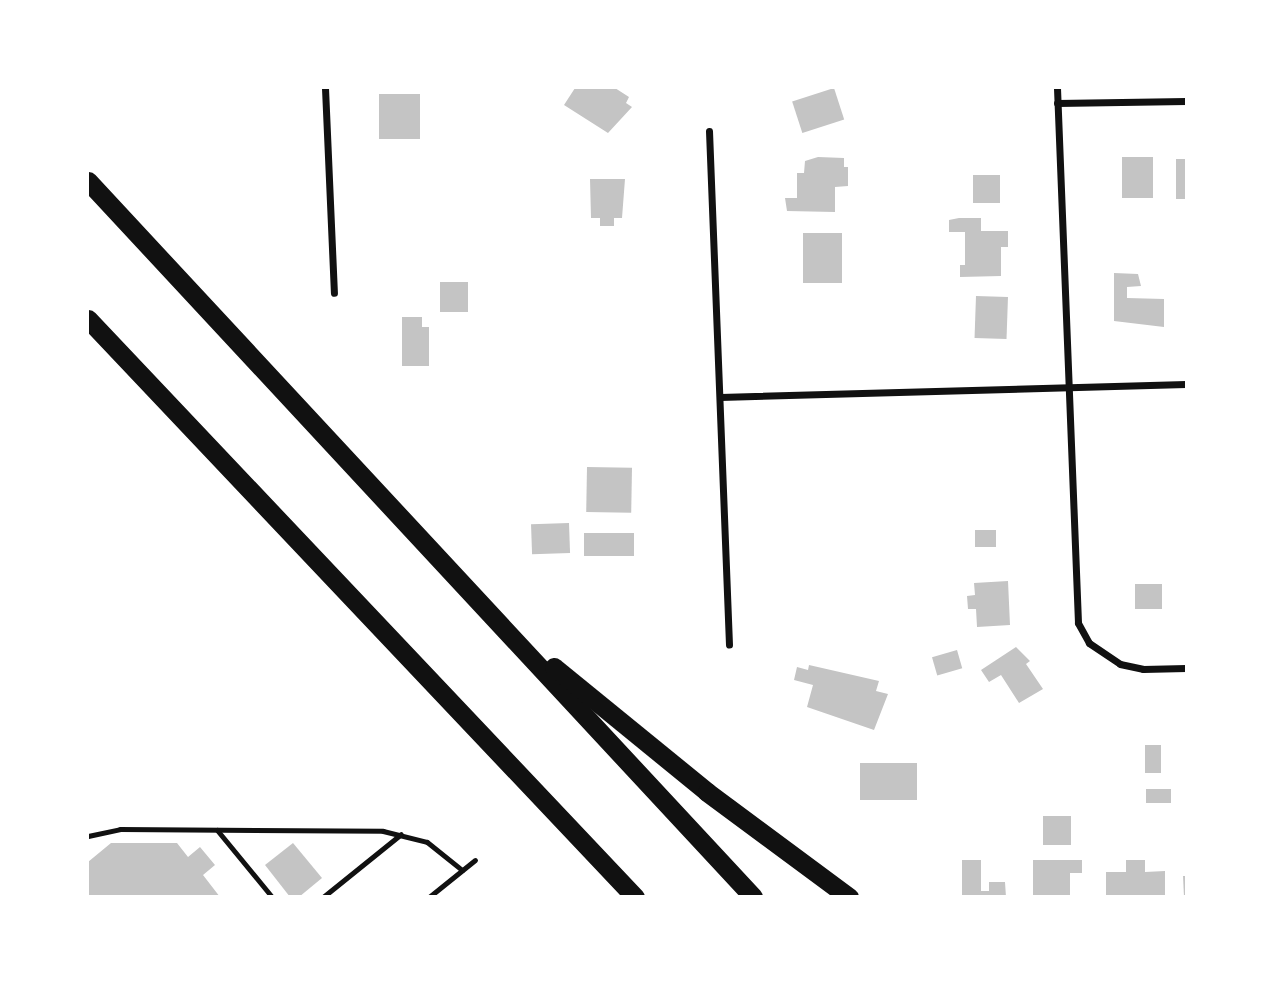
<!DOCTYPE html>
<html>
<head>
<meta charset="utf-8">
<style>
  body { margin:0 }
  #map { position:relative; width:1274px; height:984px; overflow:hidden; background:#fff; font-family:Cabin,sans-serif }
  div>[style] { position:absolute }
  .building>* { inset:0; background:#c4c4c4; transform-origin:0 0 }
  .service>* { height:5px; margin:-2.5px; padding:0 2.5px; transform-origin:2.5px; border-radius:2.5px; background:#111 }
  .minor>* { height:7px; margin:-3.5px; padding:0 3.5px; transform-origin:3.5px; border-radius:3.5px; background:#111 }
  .motorway>* { height:19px; margin:-9.5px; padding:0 9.5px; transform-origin:9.5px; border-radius:9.5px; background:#111 }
  span { translate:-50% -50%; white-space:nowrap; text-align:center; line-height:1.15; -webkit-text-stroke:5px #fff; paint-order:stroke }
  .frame { position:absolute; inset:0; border:89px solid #fff; pointer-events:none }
</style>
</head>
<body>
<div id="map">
  <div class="building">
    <div style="clip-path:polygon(575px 88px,615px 88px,629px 97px,626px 103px,632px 107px,608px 133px,564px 105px)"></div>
    <div style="left:834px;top:88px;width:33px;height:44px;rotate:72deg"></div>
    <div style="left:379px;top:94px;width:41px;height:45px"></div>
    <div style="clip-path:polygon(818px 157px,844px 158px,844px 167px,848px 167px,848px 186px,835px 187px,835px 212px,787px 211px,785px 198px,797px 198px,797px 173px,804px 173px,805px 161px)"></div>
    <div style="left:1153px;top:157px;width:41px;height:31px;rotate:90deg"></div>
    <div style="left:1176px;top:159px;width:10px;height:40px"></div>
    <div style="left:973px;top:175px;width:27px;height:28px"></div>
    <div style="clip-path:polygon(590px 179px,625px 179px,622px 218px,614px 218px,614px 226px,600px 226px,600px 218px,591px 218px)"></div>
    <div style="clip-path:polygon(959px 218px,981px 218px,981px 231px,1008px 231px,1008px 247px,1001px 247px,1001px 276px,960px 277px,960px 265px,965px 265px,965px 232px,949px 232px,949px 220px)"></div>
    <div style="left:803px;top:233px;width:39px;height:50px"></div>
    <div style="clip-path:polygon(1114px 273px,1138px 274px,1141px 286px,1127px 287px,1127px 298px,1164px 299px,1164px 327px,1114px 321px)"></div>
    <div style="left:440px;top:282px;width:28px;height:30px"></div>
    <div style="left:976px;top:296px;width:32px;height:42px;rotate:2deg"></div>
    <div style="clip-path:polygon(402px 317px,422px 317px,422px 327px,429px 327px,429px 366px,402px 366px)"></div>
    <div style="left:587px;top:467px;width:45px;height:45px;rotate:1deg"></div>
    <div style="left:569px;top:523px;width:30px;height:38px;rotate:88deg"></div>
    <div style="left:975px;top:530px;width:21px;height:17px"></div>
    <div style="left:634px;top:533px;width:23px;height:50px;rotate:90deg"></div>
    <div style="clip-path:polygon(1008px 581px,1010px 625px,977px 627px,976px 609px,968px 609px,967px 596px,975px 595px,974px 583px)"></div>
    <div style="left:1135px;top:584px;width:27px;height:25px"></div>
    <div style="clip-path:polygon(1016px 647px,1030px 661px,1026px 664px,1043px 689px,1019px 703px,1001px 675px,989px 682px,981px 670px)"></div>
    <div style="left:957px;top:650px;width:19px;height:26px;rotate:74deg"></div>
    <div style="clip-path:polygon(809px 665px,879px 681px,876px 691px,888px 694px,874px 730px,807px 707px,813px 685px,794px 680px,797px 667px,808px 670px)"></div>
    <div style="left:1145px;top:745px;width:16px;height:28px"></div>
    <div style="left:860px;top:763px;width:57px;height:37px"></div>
    <div style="left:1146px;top:789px;width:25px;height:14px"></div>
    <div style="left:1043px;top:816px;width:28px;height:29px"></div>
    <div style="clip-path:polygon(111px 843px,177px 843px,188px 857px,200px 847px,215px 865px,203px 875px,220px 897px,88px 897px,88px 862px)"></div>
    <div style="clip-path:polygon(293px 843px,322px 878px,299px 897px,290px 897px,265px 865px)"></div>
    <div style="clip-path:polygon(962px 860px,981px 860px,981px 891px,989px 891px,989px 882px,1005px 882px,1006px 897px,962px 897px)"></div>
    <div style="clip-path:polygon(1033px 860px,1082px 860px,1082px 873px,1070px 873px,1070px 897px,1033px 897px)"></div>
    <div style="clip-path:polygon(1126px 860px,1145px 860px,1145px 872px,1165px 871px,1165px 897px,1106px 897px,1106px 872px,1126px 872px)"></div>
    <div style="clip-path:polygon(1183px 876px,1186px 876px,1186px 897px,1184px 897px)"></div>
  </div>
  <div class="service">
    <div style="left:217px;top:830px;width:87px;rotate:50.6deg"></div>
    <div style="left:88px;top:836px;width:33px;rotate:-12deg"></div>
    <div style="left:120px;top:829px;width:263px;rotate:0.4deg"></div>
    <div style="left:383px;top:831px;width:45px;rotate:14deg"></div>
    <div style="left:427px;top:842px;width:45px;rotate:38.7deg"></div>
    <div style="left:323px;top:897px;width:100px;rotate:-38.9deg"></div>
    <div style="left:429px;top:897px;width:59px;rotate:-38.8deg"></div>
  </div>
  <div class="minor">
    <div style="left:325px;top:88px;width:205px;rotate:87.5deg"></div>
    <div style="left:1057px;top:88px;width:535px;rotate:87.75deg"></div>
    <div style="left:1078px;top:623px;width:23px;rotate:61deg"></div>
    <div style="left:1089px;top:643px;width:37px;rotate:34deg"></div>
    <div style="left:1120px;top:664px;width:24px;rotate:12deg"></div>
    <div style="left:1143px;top:669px;width:43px;rotate:-1.3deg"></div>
    <div style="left:1057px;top:103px;width:129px;rotate:-0.9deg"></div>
    <div style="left:709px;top:131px;width:514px;rotate:87.77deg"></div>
    <div style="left:720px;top:397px;width:466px;rotate:-1.6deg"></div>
  </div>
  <div class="motorway">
    <div style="left:88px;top:181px;width:977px;rotate:47.11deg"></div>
    <div style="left:88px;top:319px;width:796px;rotate:46.58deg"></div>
    <div style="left:554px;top:667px;width:198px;rotate:39.2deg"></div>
    <div style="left:707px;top:792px;width:177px;rotate:36.5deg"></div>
  </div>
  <div class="frame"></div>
</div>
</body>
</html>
